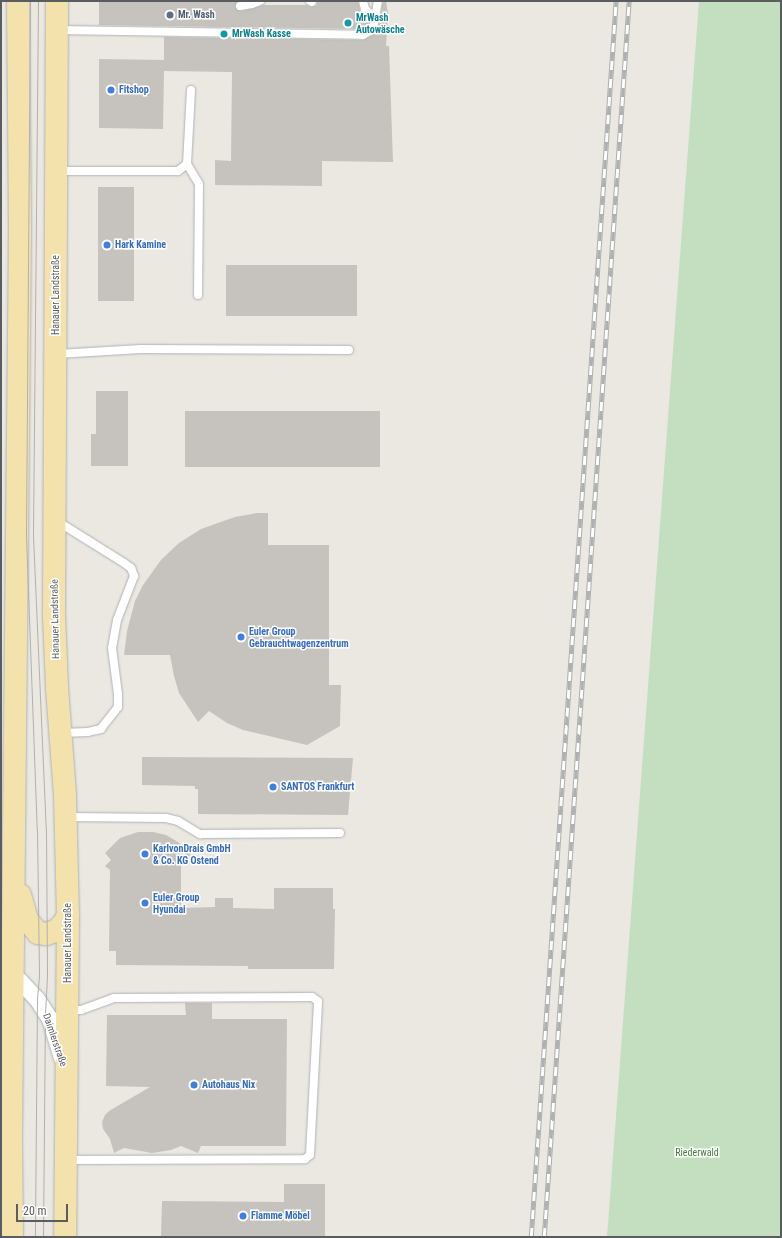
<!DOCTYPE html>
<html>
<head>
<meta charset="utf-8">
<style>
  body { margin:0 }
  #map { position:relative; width:782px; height:1238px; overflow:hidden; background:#eae8e1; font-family:"Roboto Condensed",sans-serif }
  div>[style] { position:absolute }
  .green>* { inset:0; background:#c3dfc0 }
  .building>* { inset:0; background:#c6c3be; transform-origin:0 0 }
  .roads { filter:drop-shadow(0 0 1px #afb2b5) drop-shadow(0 0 1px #afb2b5) }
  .lane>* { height:8px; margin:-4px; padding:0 4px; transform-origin:4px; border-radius:4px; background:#fff }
  .street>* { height:16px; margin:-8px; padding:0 8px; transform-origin:8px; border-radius:8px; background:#fff }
  .primary>* { height:22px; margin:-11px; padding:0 11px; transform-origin:11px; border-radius:11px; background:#f4e2ad }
  .tram>* { height:1px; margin:-0.5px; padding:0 0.5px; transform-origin:0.5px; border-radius:0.5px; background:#afb0b0 }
  .rail>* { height:4.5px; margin-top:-2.25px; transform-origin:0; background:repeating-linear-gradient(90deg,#fff 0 9px,#afb0b0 0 18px); box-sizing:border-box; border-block:1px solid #afb0b0 }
  .dots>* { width:11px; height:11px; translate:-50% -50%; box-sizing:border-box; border:2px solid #fff; border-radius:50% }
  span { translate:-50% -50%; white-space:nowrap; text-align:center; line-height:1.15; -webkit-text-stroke:3px #fff; paint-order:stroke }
  .service-label { font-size:10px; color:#4e5e75; font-weight:700 }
  .left { translate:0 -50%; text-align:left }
  .culture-label { font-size:10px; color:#0d838f; font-weight:700 }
  .shop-label { font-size:10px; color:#366cbe; font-weight:700 }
  .street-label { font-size:10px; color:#5a5d60 }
  .park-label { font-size:10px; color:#417b3e }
  .frame { position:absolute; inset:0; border:2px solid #5a5d60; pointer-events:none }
  .scale { position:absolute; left:16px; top:1204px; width:52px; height:18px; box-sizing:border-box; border:2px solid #5a5d60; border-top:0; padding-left:5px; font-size:12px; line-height:14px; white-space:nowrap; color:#5a5d60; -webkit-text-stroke:3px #fff; paint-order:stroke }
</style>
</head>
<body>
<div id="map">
  <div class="green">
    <div style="clip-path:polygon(699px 1px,781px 1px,781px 1237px,607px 1237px)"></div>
  </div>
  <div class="building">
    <div style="clip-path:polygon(99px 1px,238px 1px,235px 7px,241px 11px,264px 5px,306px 5px,312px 7px,317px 5px,317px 1px,358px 1px,360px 11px,369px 20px,368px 26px,362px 29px,99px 25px)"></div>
    <div style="clip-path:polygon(383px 1px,386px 1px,388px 13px,386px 46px,389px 46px,393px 162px,322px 161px,322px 186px,215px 185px,215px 160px,231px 161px,232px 72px,164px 71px,163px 129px,99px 128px,99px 59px,164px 60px,164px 37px,363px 40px,378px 32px)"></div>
    <div style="left:98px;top:187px;width:36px;height:114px"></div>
    <div style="left:226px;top:265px;width:131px;height:51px"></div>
    <div style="clip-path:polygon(96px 391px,128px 391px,128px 466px,91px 466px,91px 434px,96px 434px)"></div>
    <div style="left:185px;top:411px;width:195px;height:56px"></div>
    <div style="clip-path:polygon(257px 513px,268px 513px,268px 545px,329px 545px,329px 685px,341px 685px,340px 726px,307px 745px,243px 730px,227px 723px,209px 711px,198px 722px,179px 693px,174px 676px,170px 655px,124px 655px,127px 631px,135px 601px,143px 585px,161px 560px,179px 543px,201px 529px,235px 517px)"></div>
    <div style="clip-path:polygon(142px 757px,353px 758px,348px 815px,198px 814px,198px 789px,195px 789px,195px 786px,142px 785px)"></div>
    <div style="clip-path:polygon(138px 832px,153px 832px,166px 835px,178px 842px,191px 854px,181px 863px,181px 908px,215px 907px,215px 898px,233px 898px,233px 908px,274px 909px,274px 888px,333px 888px,333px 909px,335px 909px,334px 969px,248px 969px,248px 966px,116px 965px,116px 951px,109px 951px,110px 870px,105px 866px,111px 860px,105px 853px,120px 838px)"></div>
    <div style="clip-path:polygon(185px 1003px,212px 1003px,212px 1019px,287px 1019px,286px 1146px,201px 1146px,198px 1153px,181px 1146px,171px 1150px,152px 1153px,124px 1148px,114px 1153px,110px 1139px,103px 1129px,102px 1122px,105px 1115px,109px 1111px,150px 1087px,106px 1086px,107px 1015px,186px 1015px)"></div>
    <div style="clip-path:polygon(284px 1184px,325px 1184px,325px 1237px,161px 1237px,162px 1201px,284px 1202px)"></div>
  </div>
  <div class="roads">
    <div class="lane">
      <div style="left:310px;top:1px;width:2px;rotate:27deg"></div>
      <div style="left:363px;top:1px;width:8px;rotate:76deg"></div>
      <div style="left:365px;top:9px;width:12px;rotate:42deg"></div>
      <div style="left:240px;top:6px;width:12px;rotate:-9deg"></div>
      <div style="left:252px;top:4px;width:9px;rotate:-21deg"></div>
      <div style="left:58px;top:30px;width:305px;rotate:0.9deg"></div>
      <div style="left:363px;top:35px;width:12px;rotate:-31deg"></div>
      <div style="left:373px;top:29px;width:28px;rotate:-80deg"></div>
      <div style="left:187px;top:164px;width:23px;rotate:59deg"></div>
      <div style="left:199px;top:184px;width:111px;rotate:90.5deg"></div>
      <div style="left:57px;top:171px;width:121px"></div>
      <div style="left:178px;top:171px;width:11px;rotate:-38deg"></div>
      <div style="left:187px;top:164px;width:74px;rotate:-86.9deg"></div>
      <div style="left:57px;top:354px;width:84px;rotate:-3.4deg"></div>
      <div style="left:141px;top:349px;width:208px;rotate:0.3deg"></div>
      <div style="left:57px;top:521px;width:79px;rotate:32.1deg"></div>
      <div style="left:124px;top:563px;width:9px;rotate:36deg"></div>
      <div style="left:131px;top:568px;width:9px;rotate:69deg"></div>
      <div style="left:134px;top:576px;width:47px;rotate:111.1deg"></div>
      <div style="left:117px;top:620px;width:28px;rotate:100deg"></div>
      <div style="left:112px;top:648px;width:46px;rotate:82.6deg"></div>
      <div style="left:118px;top:694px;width:13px;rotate:90deg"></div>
      <div style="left:118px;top:707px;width:28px;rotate:128deg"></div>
      <div style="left:101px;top:729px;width:13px;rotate:167deg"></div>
      <div style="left:88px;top:732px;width:27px;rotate:178deg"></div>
      <div style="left:67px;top:817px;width:99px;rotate:0.6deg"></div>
      <div style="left:166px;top:818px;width:12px;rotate:14deg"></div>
      <div style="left:178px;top:821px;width:26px;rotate:31deg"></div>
      <div style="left:200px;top:834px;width:140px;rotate:-0.4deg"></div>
      <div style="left:67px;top:1160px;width:238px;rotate:-0.2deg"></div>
      <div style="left:305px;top:1159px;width:6px;rotate:-39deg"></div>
      <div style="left:310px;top:1155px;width:154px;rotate:-87deg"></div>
      <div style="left:318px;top:1001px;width:7px;rotate:-146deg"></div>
      <div style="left:312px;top:997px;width:198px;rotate:179.7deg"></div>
      <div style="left:114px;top:998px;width:35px;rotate:160deg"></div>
      <div style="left:81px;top:1010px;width:13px;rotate:180deg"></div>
    </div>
    <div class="street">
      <div style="left:1px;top:976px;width:12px;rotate:5deg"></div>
      <div style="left:13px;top:977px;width:8px;rotate:30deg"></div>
      <div style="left:20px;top:981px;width:25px;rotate:47deg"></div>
      <div style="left:37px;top:999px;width:24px;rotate:57deg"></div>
      <div style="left:50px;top:1019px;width:41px;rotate:72.9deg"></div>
    </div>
    <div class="primary">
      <div style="left:57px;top:1px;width:614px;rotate:90.28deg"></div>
      <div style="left:54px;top:615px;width:73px;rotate:87.6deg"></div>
      <div style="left:57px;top:688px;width:107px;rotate:85.7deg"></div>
      <div style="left:65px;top:795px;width:119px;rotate:88.6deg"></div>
      <div style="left:68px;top:914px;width:323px;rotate:90.5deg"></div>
      <div style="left:20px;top:895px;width:26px;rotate:74deg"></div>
      <div style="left:27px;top:920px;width:17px;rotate:50deg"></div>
      <div style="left:38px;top:933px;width:8px;rotate:7deg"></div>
      <div style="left:46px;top:934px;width:10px;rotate:-17deg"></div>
      <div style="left:56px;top:931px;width:13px;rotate:-45deg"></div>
      <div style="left:65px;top:922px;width:9px;rotate:-69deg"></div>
      <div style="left:12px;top:1237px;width:100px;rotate:-90.6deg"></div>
      <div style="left:11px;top:1137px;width:909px;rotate:-89.43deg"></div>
      <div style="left:20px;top:228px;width:227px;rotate:-90.5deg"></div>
    </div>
  </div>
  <div class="tram">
    <div style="left:30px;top:1px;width:535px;rotate:90.43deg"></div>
    <div style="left:26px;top:536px;width:294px;rotate:87.9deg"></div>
    <div style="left:37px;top:830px;width:146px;rotate:89.2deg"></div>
    <div style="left:39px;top:976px;width:23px;rotate:95deg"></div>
    <div style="left:37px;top:999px;width:238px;rotate:90.5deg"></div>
    <div style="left:38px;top:1px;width:535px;rotate:90.54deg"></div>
    <div style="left:33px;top:536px;width:294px;rotate:87.5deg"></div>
    <div style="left:46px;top:830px;width:146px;rotate:89.6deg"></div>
    <div style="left:47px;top:976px;width:34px;rotate:93deg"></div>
    <div style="left:45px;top:1010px;width:227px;rotate:90.5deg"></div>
  </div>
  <div class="rail">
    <div style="left:531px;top:1237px;width:1239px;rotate:-86.07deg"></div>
    <div style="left:544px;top:1237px;width:1239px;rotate:-86.07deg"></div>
  </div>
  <div class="dots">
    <div style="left:170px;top:15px;background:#5c6f8a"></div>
    <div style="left:348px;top:23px;background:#0f9aa8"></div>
    <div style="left:224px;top:34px;background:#0f9aa8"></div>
    <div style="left:111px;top:90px;background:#3f7fe0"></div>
    <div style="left:107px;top:245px;background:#3f7fe0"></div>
    <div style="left:241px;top:637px;background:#3f7fe0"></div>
    <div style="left:273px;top:787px;background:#3f7fe0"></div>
    <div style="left:145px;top:854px;background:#3f7fe0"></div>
    <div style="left:145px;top:903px;background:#3f7fe0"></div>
    <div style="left:194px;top:1085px;background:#3f7fe0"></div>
    <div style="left:243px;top:1216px;background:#3f7fe0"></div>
  </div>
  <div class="service-label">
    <span class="left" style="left:178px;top:15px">Mr. Wash</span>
  </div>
  <div class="culture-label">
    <span class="left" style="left:356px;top:23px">MrWash<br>Autowäsche</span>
    <span class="left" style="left:232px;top:34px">MrWash Kasse</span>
  </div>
  <div class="shop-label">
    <span class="left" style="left:119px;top:90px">Fitshop</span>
    <span class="left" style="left:115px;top:245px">Hark Kamine</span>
    <span class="left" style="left:249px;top:637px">Euler Group<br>Gebrauchtwagenzentrum</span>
    <span class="left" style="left:281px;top:787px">SANTOS Frankfurt</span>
    <span class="left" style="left:153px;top:854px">KarlvonDrais GmbH<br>&amp; Co. KG Ostend</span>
    <span class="left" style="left:153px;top:903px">Euler Group<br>Hyundai</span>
    <span class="left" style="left:202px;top:1085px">Autohaus Nix</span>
    <span class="left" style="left:251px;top:1216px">Flamme Möbel</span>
  </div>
  <div class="street-label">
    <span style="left:56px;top:295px;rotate:-90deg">Hanauer Landstraße</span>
    <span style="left:55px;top:619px;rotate:-91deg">Hanauer Landstraße</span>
    <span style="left:68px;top:943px;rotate:-90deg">Hanauer Landstraße</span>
    <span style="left:55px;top:1040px;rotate:71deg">Daimlerstraße</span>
  </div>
  <div class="park-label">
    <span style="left:697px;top:1153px">Riederwald</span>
  </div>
  <div class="frame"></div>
  <div class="scale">20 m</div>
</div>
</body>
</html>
